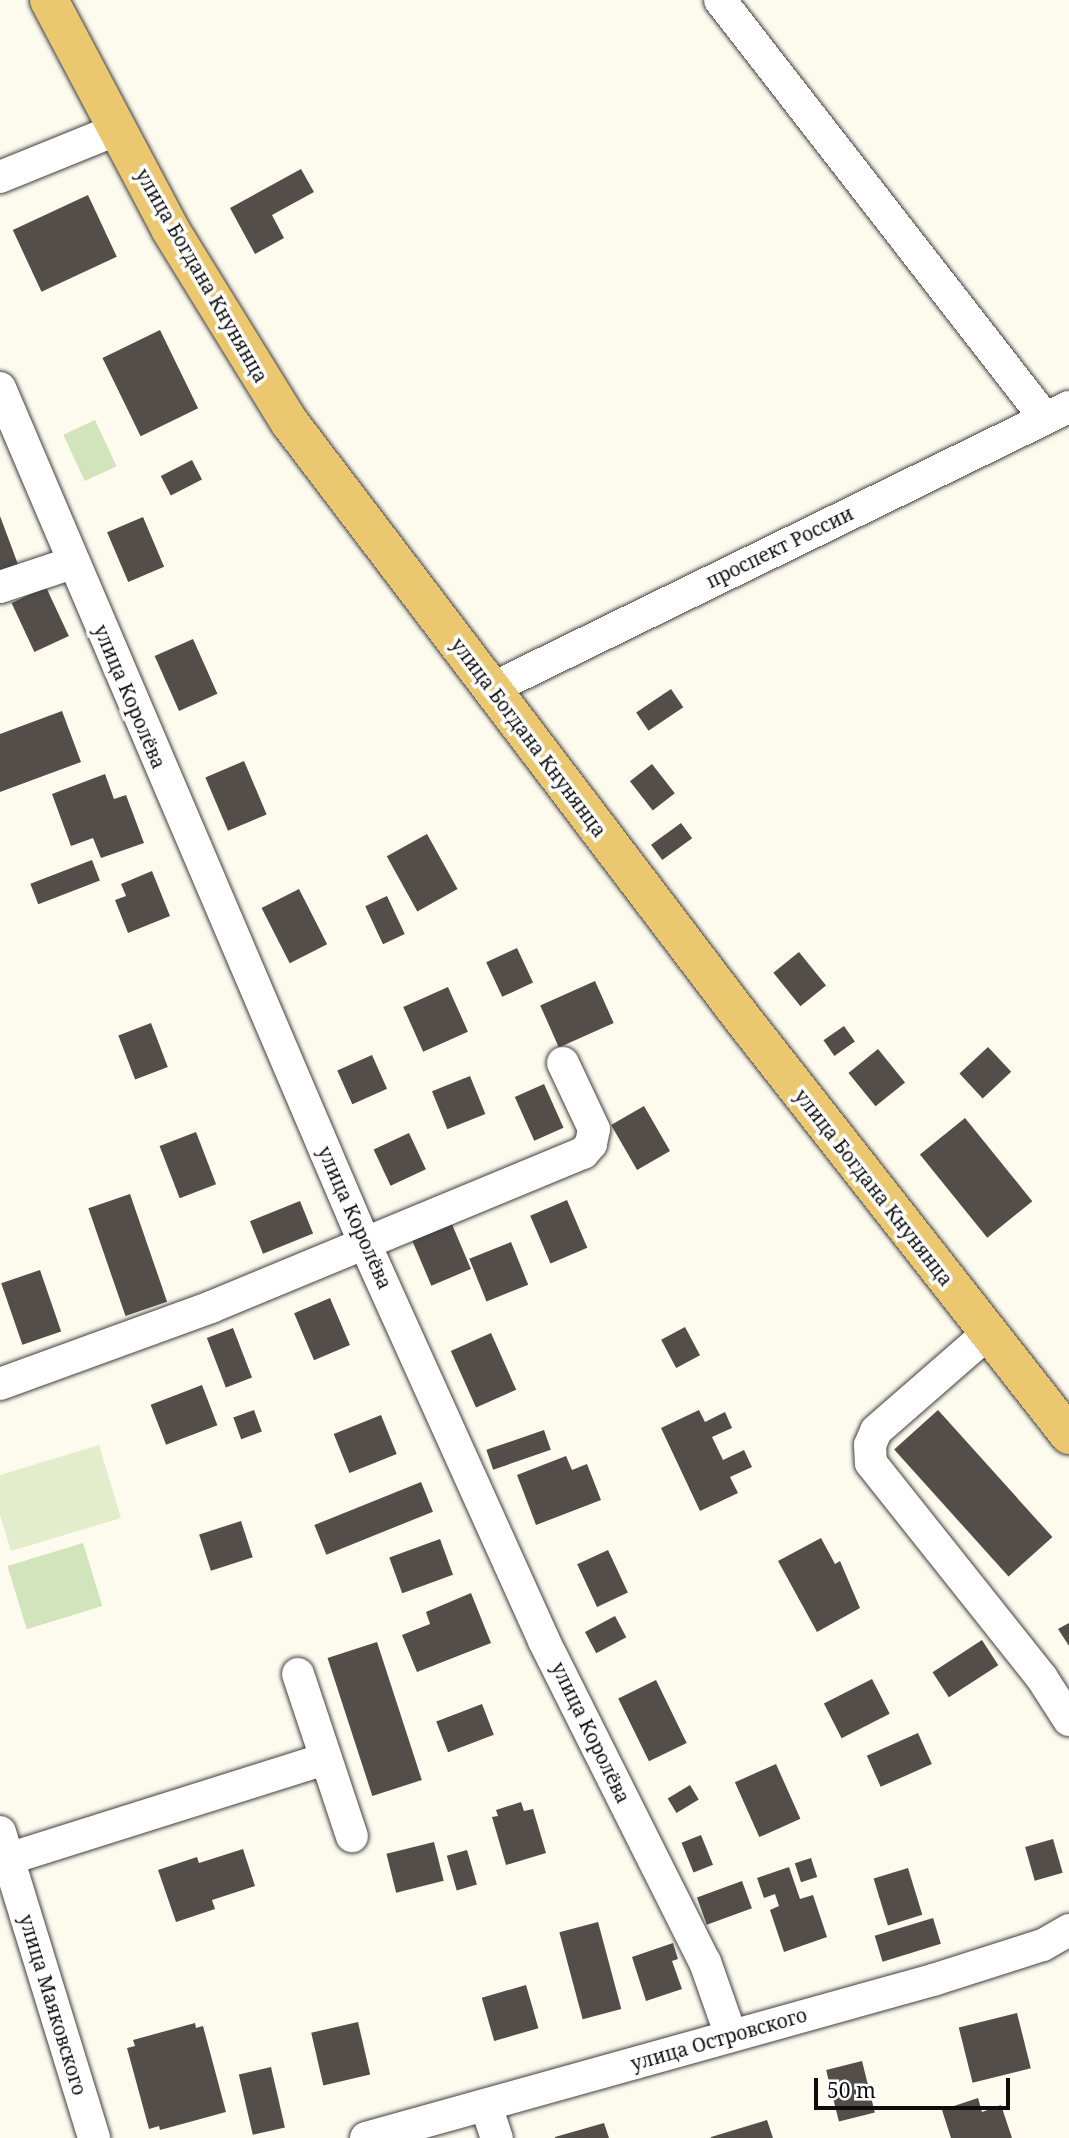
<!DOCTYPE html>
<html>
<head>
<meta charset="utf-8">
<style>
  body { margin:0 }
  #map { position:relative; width:1069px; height:2138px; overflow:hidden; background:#fdfaee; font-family:"Noto Serif",serif }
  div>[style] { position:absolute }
  .green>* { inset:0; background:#d2e4bb; transform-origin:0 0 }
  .pitch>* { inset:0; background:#e3edcc }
  .building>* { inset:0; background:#544e4a; transform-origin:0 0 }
  .roads { filter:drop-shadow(0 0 2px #404040) drop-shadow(0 0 2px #404040) }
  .minor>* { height:32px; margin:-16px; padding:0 16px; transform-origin:16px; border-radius:16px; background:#fff }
  .major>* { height:38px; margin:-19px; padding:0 19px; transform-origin:19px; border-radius:19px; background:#ebc870 }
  span { translate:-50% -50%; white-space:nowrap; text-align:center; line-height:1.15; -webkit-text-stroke:7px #fff; paint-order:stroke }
  .street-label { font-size:19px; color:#0d0d0d }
  .scale { position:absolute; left:814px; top:2078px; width:196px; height:32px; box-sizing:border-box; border:4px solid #0d0d0d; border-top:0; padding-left:9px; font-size:21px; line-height:24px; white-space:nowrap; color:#0d0d0d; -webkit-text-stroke:5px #fff; paint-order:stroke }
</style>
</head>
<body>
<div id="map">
  <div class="green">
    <div style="left:95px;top:420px;width:51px;height:35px;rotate:65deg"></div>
    <div style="left:83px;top:1543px;width:66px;height:79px;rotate:73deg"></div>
  </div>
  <div class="pitch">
    <div style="clip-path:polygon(99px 1445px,121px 1518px,11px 1551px,0 1515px,0 1475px)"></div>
  </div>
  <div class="building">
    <div style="clip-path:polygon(301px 169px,314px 192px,272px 215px,284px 238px,255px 254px,230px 208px)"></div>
    <div style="left:88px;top:195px;width:68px;height:83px;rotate:65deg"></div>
    <div style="left:160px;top:330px;width:87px;height:64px;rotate:64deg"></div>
    <div style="left:192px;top:460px;width:22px;height:35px;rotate:63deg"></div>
    <div style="clip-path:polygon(0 516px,19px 567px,0 575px)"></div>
    <div style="left:143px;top:517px;width:54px;height:39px;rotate:67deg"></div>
    <div style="left:46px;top:587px;width:54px;height:38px;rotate:65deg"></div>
    <div style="left:193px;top:639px;width:60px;height:42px;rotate:66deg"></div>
    <div style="left:671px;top:689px;width:22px;height:42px;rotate:56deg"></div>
    <div style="clip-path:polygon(62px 711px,81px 762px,0 792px,0 734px)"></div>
    <div style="left:244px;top:761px;width:58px;height:42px;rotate:67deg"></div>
    <div style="left:652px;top:764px;width:37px;height:28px;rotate:52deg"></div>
    <div style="clip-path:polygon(105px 774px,114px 799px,126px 795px,144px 843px,101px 858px,93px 838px,71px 846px,52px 794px)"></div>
    <div style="left:681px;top:823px;width:19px;height:37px;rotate:54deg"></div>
    <div style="left:427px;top:834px;width:63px;height:46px;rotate:61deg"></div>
    <div style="left:92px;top:860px;width:22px;height:66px;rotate:69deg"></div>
    <div style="clip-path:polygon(152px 871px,170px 916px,128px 933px,115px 900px,126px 896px,121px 884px)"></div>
    <div style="left:299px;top:889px;width:62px;height:42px;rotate:63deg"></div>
    <div style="left:387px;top:896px;width:42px;height:24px;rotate:65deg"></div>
    <div style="left:517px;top:948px;width:38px;height:34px;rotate:65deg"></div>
    <div style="left:799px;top:952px;width:43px;height:33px;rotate:51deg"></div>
    <div style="left:595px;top:981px;width:46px;height:60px;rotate:66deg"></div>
    <div style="left:448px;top:987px;width:49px;height:49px;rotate:66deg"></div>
    <div style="left:151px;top:1023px;width:47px;height:35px;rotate:69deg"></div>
    <div style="left:844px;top:1026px;width:19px;height:25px;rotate:55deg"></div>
    <div style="left:988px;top:1047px;width:34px;height:39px;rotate:47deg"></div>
    <div style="left:878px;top:1049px;width:43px;height:38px;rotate:51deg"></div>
    <div style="left:372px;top:1055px;width:37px;height:38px;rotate:66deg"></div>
    <div style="left:470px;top:1076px;width:41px;height:41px;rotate:68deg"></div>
    <div style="left:544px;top:1084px;width:48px;height:32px;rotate:66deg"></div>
    <div style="left:644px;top:1106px;width:52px;height:38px;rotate:60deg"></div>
    <div style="left:965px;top:1118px;width:107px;height:58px;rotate:51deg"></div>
    <div style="left:196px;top:1132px;width:56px;height:39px;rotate:69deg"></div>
    <div style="left:409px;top:1133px;width:40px;height:39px;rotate:65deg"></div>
    <div style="left:130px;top:1194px;width:114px;height:44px;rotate:71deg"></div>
    <div style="left:567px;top:1200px;width:52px;height:40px;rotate:67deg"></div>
    <div style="left:300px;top:1201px;width:35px;height:54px;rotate:68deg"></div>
    <div style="left:451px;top:1222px;width:51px;height:43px;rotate:67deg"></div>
    <div style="left:511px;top:1242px;width:46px;height:45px;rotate:68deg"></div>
    <div style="left:40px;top:1270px;width:65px;height:41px;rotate:71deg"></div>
    <div style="left:330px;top:1298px;width:51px;height:39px;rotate:67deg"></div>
    <div style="left:685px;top:1327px;width:32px;height:27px;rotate:62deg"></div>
    <div style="left:233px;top:1328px;width:53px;height:28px;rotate:69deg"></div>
    <div style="left:491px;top:1333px;width:62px;height:44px;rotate:66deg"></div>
    <div style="left:202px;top:1385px;width:43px;height:55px;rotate:69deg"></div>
    <div style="left:254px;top:1410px;width:23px;height:22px;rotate:70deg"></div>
    <div style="clip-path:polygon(699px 1410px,705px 1422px,725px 1412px,732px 1428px,712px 1437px,723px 1460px,744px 1450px,752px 1467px,730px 1477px,738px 1493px,700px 1511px,661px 1428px)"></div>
    <div style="left:938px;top:1410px;width:171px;height:59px;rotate:48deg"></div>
    <div style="left:381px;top:1415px;width:42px;height:51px;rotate:68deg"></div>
    <div style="left:544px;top:1430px;width:21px;height:61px;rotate:71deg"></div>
    <div style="clip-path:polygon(566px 1456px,572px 1470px,587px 1464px,601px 1500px,536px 1525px,517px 1475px)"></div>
    <div style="left:421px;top:1482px;width:32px;height:115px;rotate:68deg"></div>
    <div style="left:241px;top:1521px;width:38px;height:44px;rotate:72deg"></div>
    <div style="clip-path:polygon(821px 1538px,835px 1564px,840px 1561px,860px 1608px,817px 1632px,778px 1561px)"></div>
    <div style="left:440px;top:1539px;width:38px;height:54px;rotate:70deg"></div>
    <div style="left:608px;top:1550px;width:47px;height:34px;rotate:65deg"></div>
    <div style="clip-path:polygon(471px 1593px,491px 1643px,417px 1672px,402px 1635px,430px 1624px,426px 1612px)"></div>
    <div style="left:615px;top:1616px;width:24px;height:34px;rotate:62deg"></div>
    <div style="clip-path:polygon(1069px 1623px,1069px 1646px,1058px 1629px)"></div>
    <div style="left:982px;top:1640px;width:30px;height:59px;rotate:57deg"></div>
    <div style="left:377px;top:1642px;width:145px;height:52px;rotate:72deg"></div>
    <div style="left:872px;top:1679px;width:39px;height:54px;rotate:63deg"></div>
    <div style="left:656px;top:1680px;width:70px;height:42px;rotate:64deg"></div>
    <div style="left:482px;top:1704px;width:33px;height:49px;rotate:69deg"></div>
    <div style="left:918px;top:1733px;width:34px;height:56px;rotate:66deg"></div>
    <div style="left:776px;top:1764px;width:60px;height:45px;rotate:66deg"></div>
    <div style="left:690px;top:1785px;width:17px;height:26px;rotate:59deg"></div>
    <div style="clip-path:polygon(521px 1802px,524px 1811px,533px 1809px,546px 1853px,506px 1865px,492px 1817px,498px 1816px,496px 1810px)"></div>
    <div style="left:701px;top:1835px;width:32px;height:21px;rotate:68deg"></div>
    <div style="left:1053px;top:1839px;width:35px;height:29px;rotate:74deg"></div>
    <div style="left:434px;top:1842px;width:40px;height:49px;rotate:76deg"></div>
    <div style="clip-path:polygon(243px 1849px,255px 1886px,212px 1900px,215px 1909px,176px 1922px,158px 1870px,197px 1857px,199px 1863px)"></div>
    <div style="left:467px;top:1850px;width:36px;height:21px;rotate:74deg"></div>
    <div style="left:811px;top:1858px;width:20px;height:17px;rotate:72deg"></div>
    <div style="clip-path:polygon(789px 1867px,800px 1899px,813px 1895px,827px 1937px,784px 1952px,770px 1910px,779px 1906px,775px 1894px,764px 1898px,757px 1878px)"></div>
    <div style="left:908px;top:1868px;width:49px;height:36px;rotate:73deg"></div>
    <div style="left:742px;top:1881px;width:29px;height:48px;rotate:70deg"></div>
    <div style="left:933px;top:1918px;width:27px;height:61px;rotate:73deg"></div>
    <div style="left:598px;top:1922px;width:90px;height:40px;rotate:75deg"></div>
    <div style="clip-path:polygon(673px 1943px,678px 1959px,672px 1961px,682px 1989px,646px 2001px,632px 1957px)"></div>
    <div style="left:526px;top:1985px;width:45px;height:46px;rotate:74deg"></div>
    <div style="left:1017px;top:2013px;width:57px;height:60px;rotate:76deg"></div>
    <div style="left:358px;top:2022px;width:54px;height:48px;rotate:77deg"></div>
    <div style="clip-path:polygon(195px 2023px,196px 2028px,203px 2026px,226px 2112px,160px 2130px,159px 2126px,149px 2129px,127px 2048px,135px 2046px,133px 2040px)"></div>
    <div style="left:862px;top:2061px;width:53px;height:37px;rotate:76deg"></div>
    <div style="left:271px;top:2067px;width:62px;height:33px;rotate:77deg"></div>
    <div style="clip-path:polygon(978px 2098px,982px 2112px,1001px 2105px,1012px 2138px,951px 2138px,942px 2110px)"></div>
    <div style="clip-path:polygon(767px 2120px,773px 2138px,711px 2138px,711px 2137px)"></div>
    <div style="clip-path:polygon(604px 2123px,609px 2138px,555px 2138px,555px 2137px)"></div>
  </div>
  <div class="roads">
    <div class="minor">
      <div style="left:720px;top:0;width:528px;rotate:52.15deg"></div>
      <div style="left:0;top:177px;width:125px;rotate:-22.1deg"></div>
      <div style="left:0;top:388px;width:931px;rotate:66.91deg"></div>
      <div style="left:365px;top:1244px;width:435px;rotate:65.7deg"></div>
      <div style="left:544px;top:1641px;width:359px;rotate:63.4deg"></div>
      <div style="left:705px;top:1962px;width:78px;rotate:70.6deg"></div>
      <div style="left:0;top:587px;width:76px;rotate:-18.4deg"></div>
      <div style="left:491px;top:689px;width:643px;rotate:-26.01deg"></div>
      <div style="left:987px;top:1334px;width:147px;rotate:138.9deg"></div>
      <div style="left:876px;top:1431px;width:15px;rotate:113deg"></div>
      <div style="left:870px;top:1445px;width:18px;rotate:87deg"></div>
      <div style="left:871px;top:1463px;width:275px;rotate:51.5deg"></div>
      <div style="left:1042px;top:1678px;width:50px;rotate:57.3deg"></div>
      <div style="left:0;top:1384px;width:225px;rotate:-20deg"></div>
      <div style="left:211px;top:1307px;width:403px;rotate:-22.5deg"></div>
      <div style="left:583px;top:1153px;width:12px;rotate:-48deg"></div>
      <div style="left:591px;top:1144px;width:15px;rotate:-79deg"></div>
      <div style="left:594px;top:1129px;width:73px;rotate:-115.2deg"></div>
      <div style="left:298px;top:1674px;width:171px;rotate:71.6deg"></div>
      <div style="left:0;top:1832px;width:320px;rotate:72.9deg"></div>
      <div style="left:8px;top:1859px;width:333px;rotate:-17.5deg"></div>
      <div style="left:486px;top:2105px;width:35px;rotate:72deg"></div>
      <div style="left:366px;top:2138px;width:589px;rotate:-15.57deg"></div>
      <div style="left:933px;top:1980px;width:115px;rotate:-17.7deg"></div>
      <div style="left:1043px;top:1945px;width:30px;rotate:-30deg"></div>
    </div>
    <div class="major">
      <div style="left:49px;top:0;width:259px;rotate:62.1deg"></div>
      <div style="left:170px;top:229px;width:228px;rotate:58.3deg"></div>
      <div style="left:290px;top:423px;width:747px;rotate:52.78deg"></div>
      <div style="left:742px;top:1018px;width:530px;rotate:51.9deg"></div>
    </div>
  </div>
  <div class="street-label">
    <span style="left:201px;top:276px;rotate:60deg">улица Богдана Кнунянца</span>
    <span style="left:780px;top:548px;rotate:-26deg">проспект России</span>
    <span style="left:129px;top:697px;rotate:67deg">улица Королёва</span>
    <span style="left:528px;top:738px;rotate:53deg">улица Богдана Кнунянца</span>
    <span style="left:873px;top:1188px;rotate:52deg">улица Богдана Кнунянца</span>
    <span style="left:354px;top:1218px;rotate:66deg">улица Королёва</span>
    <span style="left:590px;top:1733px;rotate:64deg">улица Королёва</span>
    <span style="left:52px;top:2005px;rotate:73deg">улица Маяковского</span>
    <span style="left:719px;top:2040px;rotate:-16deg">улица Островского</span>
  </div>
  <div class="scale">50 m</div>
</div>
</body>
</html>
